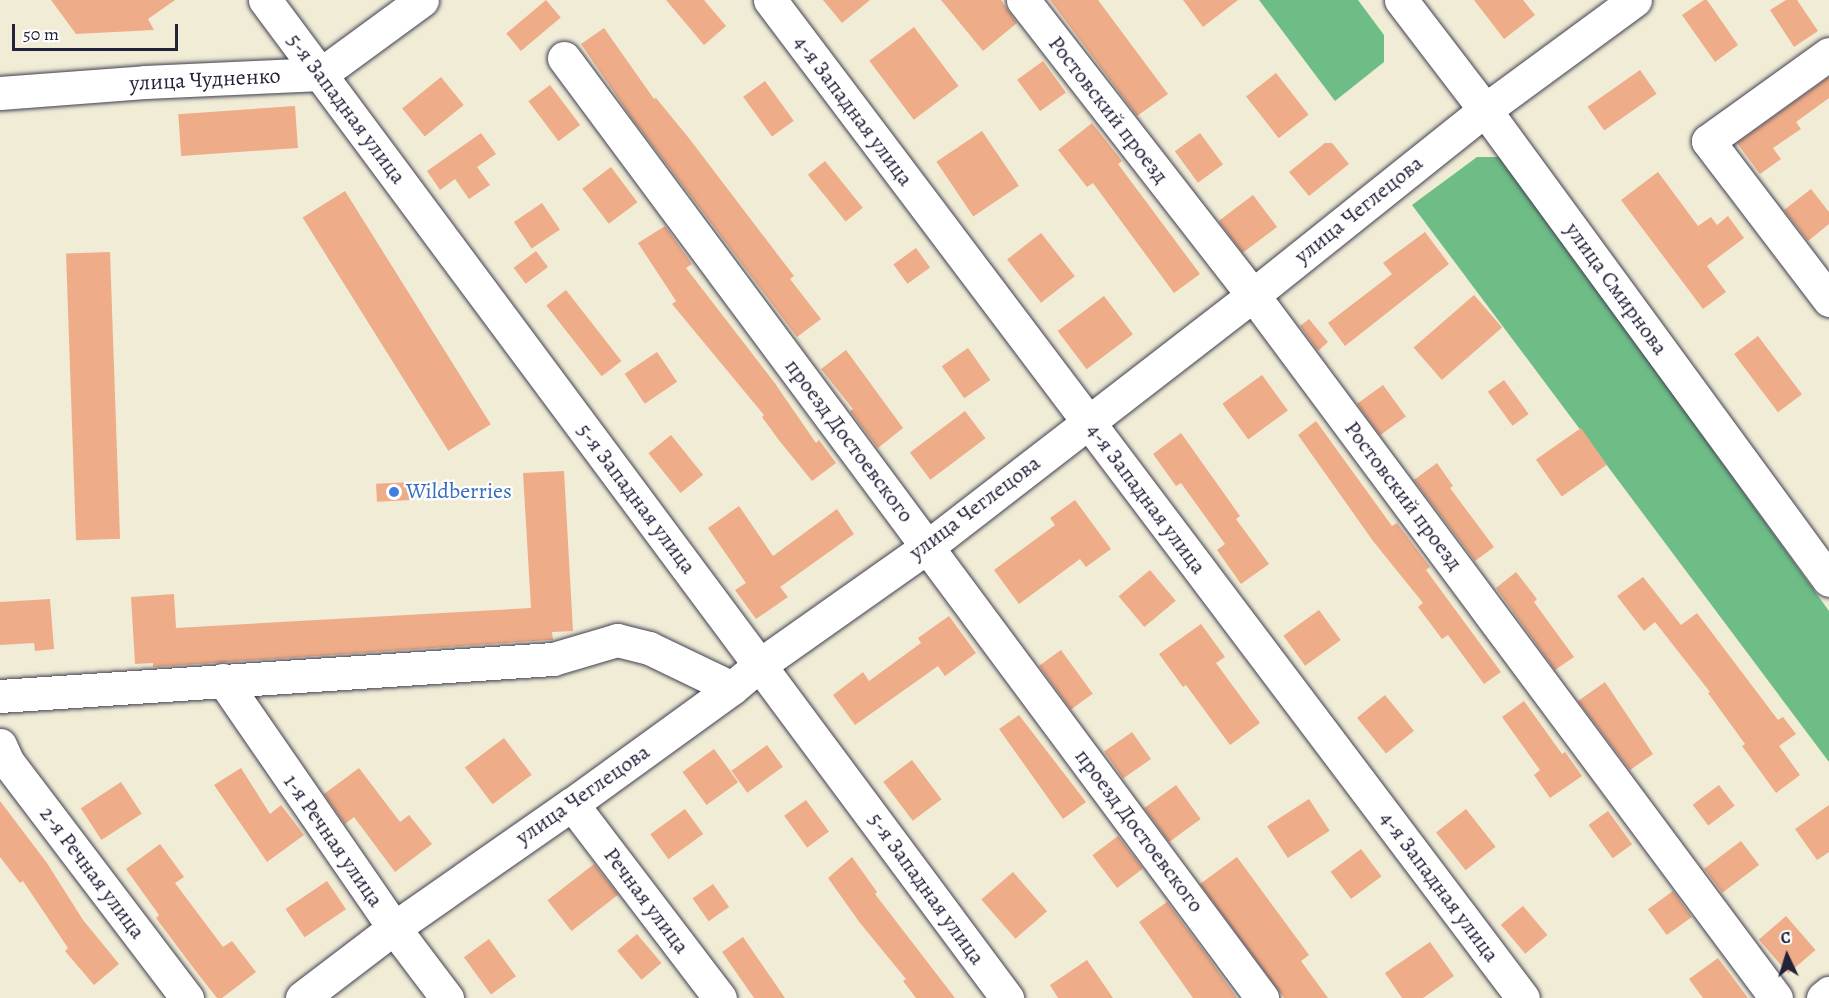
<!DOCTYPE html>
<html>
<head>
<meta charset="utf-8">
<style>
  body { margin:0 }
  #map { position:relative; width:1829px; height:998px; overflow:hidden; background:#f1ecd6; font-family:Alegreya,serif }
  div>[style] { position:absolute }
  .forest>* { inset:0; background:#6ebc86 }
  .building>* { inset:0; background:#efac88; transform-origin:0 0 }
  .roads { filter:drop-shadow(0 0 2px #414052) drop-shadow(0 0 2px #414052) }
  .minor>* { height:33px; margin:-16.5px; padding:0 16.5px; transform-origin:16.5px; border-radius:16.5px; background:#fff }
  .dots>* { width:16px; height:16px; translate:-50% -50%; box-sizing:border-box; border:3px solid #fff; border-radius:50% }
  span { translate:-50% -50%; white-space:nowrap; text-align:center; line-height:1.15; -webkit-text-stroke:4.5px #fff; paint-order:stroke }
  .street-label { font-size:22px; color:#22223b }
  .shop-label { font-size:22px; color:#366cbe }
  .left { translate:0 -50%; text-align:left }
  .north { position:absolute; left:1757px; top:926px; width:60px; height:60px; -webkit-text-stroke:4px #fff; paint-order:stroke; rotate:356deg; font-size:16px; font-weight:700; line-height:24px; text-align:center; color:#22223b }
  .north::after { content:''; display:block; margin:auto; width:21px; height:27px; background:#22223b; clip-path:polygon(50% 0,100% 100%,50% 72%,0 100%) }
  .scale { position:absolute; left:12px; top:24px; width:166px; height:27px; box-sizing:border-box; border:3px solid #22223b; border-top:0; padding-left:8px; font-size:18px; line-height:21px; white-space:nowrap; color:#22223b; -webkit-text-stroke:4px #fff; paint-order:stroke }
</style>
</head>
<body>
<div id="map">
  <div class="forest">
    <div style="clip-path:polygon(1259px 0,1358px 0,1384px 35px,1384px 62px,1335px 101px)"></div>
    <div style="clip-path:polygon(1477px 157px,1502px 157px,1829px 611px,1829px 762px,1412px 205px)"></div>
  </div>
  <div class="building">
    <div style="clip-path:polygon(51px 0,175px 0,148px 19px,154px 30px,76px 34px)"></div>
    <div style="left:546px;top:0;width:23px;height:52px;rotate:50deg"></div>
    <div style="clip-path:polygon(666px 0,704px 0,726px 26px,704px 45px)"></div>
    <div style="clip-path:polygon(823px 0,870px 0,842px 23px)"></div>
    <div style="clip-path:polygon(941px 0,1001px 0,1017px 23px,983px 51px)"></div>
    <div style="clip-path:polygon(1050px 0,1098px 0,1168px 94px,1137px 116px)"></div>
    <div style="clip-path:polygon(1183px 0,1238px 0,1203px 27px)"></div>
    <div style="clip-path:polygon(1474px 0,1523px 0,1535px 15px,1504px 39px)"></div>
    <div style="clip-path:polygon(1704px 0,1707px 0,1738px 45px,1715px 62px,1682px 15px)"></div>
    <div style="clip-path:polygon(1786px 0,1797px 0,1818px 31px,1794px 47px,1770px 10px)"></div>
    <div style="left:914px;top:27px;width:74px;height:56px;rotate:53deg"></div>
    <div style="clip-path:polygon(604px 28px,654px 99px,656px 98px,688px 137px,794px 276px,790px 279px,821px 319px,797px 337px,631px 117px,581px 44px)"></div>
    <div style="left:1043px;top:61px;width:39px;height:32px;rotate:54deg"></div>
    <div style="left:1640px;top:70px;width:29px;height:64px;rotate:55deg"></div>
    <div style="left:1276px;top:73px;width:53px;height:38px;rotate:52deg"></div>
    <div style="left:441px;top:77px;width:36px;height:50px;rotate:51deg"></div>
    <div style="clip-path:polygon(1829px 77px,1829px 98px,1796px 122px,1801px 129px,1773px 148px,1781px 159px,1760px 174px,1737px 143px)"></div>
    <div style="left:765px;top:81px;width:49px;height:27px;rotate:54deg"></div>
    <div style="left:550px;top:85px;width:50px;height:27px;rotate:53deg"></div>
    <div style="left:295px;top:106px;width:42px;height:117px;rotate:86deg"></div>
    <div style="clip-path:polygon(1092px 123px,1122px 161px,1118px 164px,1200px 274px,1174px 293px,1093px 183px,1087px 187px,1058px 150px)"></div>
    <div style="left:982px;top:131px;width:66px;height:55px;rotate:56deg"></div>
    <div style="clip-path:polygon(481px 133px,496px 154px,477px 167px,490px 185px,469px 199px,455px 179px,440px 190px,427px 171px)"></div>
    <div style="left:1200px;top:133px;width:39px;height:31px;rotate:54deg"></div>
    <div style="clip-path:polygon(1325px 143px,1332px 143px,1349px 164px,1309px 196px,1289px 172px)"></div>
    <div style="left:825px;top:161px;width:60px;height:22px;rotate:51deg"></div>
    <div style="left:611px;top:167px;width:44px;height:36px;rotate:53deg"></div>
    <div style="clip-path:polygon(1658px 172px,1698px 226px,1711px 217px,1717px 225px,1728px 216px,1744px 238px,1707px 266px,1726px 292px,1703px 309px,1621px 200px)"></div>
    <div style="clip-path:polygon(1811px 189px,1829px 212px,1829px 224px,1808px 241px,1784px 210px)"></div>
    <div style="left:345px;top:191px;width:275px;height:50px;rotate:58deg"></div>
    <div style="left:1253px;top:195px;width:40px;height:43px;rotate:53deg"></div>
    <div style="left:542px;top:203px;width:32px;height:34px;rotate:56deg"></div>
    <div style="clip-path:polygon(665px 226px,692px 264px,686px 268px,774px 382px,816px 443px,819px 440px,836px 463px,812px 481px,778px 439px,762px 417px,764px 415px,672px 304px,676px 301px,638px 243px)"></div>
    <div style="clip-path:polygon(1425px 232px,1449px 264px,1345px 346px,1328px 323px,1392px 274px,1383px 263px)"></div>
    <div style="left:1041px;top:233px;width:55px;height:43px;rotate:52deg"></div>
    <div style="left:916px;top:248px;width:24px;height:28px;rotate:54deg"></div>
    <div style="left:536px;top:251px;width:20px;height:28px;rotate:53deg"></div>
    <div style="left:110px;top:252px;width:287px;height:44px;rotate:88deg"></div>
    <div style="left:566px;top:290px;width:90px;height:25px;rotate:52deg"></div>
    <div style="left:1474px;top:295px;width:43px;height:80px;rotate:49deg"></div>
    <div style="left:1104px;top:296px;width:48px;height:58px;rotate:53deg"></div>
    <div style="clip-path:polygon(1309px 319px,1328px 342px,1318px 351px,1300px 326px)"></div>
    <div style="left:1758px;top:336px;width:73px;height:30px;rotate:53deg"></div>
    <div style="left:968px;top:348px;width:39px;height:32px;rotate:55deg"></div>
    <div style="clip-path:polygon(846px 350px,903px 428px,878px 448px,850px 411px,853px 409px,821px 369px)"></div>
    <div style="left:657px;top:352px;width:36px;height:39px;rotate:56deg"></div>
    <div style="left:1262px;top:375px;width:44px;height:49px;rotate:54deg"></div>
    <div style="left:1504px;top:380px;width:42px;height:20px;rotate:54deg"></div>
    <div style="left:1383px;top:385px;width:39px;height:32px;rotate:54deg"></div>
    <div style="left:965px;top:411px;width:34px;height:69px;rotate:53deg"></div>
    <div style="clip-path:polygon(1316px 421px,1392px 526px,1397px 523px,1430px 567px,1426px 570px,1501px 672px,1484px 684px,1448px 635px,1442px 639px,1418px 607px,1423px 603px,1373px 541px,1298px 435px)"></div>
    <div style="left:1581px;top:428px;width:45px;height:55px;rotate:55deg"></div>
    <div style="clip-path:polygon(1181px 433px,1240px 516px,1236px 519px,1269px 564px,1241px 584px,1217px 550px,1225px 544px,1181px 483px,1176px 486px,1153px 454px)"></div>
    <div style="left:671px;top:435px;width:51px;height:29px;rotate:51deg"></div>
    <div style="clip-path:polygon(1437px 463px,1453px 486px,1450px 488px,1494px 547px,1475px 561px,1414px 480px)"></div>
    <div style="clip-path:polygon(564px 471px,573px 631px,552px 632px,553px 640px,550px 640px,153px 667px,153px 663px,135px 664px,131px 597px,174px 594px,176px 628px,531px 608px,523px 473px)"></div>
    <div style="left:411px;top:482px;width:18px;height:35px;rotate:87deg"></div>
    <div style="clip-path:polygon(1075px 500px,1111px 549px,1086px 567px,1080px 559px,1019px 604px,994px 570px,1055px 525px,1050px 518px)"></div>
    <div style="clip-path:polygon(739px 506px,773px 556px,837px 509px,854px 534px,780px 587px,788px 597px,756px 619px,735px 590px,746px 583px,708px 528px)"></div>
    <div style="left:1150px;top:570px;width:40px;height:41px;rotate:50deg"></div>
    <div style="clip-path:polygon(1516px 572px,1537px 599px,1534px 602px,1574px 657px,1555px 670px,1496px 588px)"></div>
    <div style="clip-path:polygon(1643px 577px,1681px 625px,1697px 613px,1778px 720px,1783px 717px,1796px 734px,1779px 746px,1800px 775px,1776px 793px,1742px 746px,1745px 744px,1708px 693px,1710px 692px,1655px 622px,1644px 631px,1617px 596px)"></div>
    <div style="clip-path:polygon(50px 599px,54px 649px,35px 651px,34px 643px,0 645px,0 602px)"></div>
    <div style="left:1319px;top:610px;width:37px;height:44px;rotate:54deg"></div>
    <div style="clip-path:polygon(949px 616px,976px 653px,945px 676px,938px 666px,855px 725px,833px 695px,863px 672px,869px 681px,921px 643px,918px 638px)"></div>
    <div style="clip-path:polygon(1201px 624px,1225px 657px,1216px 663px,1260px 723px,1230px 745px,1186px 685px,1183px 687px,1159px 654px)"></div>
    <div style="left:1061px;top:650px;width:54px;height:27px;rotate:54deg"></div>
    <div style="clip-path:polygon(1605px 682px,1653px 754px,1630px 770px,1578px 701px)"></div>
    <div style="left:1385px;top:695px;width:46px;height:36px;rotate:51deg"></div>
    <div style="clip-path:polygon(1524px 701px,1562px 754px,1565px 752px,1582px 776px,1550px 798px,1534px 775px,1540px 770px,1502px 717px)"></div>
    <div style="clip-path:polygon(1019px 715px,1086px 802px,1063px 819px,999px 729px)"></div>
    <div style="left:1132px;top:732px;width:33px;height:34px;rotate:55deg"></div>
    <div style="left:504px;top:738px;width:46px;height:49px;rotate:53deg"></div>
    <div style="left:767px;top:745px;width:27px;height:44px;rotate:54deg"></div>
    <div style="left:714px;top:749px;width:41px;height:39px;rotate:54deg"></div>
    <div style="left:912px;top:760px;width:49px;height:36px;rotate:53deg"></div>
    <div style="clip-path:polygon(241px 768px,270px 814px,281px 805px,304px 835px,267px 862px,214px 785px)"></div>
    <div style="clip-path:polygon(359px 768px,400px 822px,409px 815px,432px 844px,395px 872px,354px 817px,345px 824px,324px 794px)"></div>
    <div style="left:121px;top:782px;width:38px;height:48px;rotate:57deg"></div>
    <div style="left:1176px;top:785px;width:42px;height:39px;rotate:54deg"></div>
    <div style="left:1719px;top:785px;width:26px;height:33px;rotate:53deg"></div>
    <div style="left:1309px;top:799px;width:38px;height:50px;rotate:57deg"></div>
    <div style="left:806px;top:800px;width:39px;height:27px;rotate:54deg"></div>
    <div style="clip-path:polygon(0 801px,47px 863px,83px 920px,119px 964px,94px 985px,65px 951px,68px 948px,23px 881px,20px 883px,0 857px)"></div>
    <div style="clip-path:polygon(1829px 805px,1829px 852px,1817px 860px,1795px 829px)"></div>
    <div style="left:685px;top:809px;width:31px;height:43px;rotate:54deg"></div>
    <div style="left:1466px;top:809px;width:48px;height:38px;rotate:52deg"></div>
    <div style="left:1608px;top:811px;width:41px;height:24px;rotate:54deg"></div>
    <div style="left:1118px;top:836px;width:41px;height:32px;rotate:53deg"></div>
    <div style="left:1741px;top:841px;width:30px;height:46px;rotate:53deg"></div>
    <div style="clip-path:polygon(160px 844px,184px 877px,175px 883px,223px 947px,232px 941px,256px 972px,222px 998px,217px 998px,195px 970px,156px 918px,159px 915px,126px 869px)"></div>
    <div style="left:1361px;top:849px;width:34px;height:38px;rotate:53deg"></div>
    <div style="clip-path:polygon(852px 857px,877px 892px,875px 894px,955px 998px,916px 998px,903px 981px,906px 979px,860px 923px,828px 878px)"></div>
    <div style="clip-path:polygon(1237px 857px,1309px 955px,1301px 961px,1328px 998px,1284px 998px,1200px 884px)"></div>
    <div style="left:594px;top:864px;width:39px;height:59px;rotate:52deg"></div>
    <div style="left:1013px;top:872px;width:52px;height:42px;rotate:49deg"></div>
    <div style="left:327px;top:881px;width:34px;height:50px;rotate:56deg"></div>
    <div style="left:713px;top:884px;width:28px;height:25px;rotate:55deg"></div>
    <div style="left:1673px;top:891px;width:32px;height:31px;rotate:54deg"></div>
    <div style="clip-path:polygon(1167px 902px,1208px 957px,1237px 998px,1193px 998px,1139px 922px)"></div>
    <div style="left:1523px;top:906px;width:38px;height:29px;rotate:50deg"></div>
    <div style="left:1786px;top:916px;width:45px;height:36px;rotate:49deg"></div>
    <div style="left:637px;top:934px;width:38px;height:26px;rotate:50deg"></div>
    <div style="clip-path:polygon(743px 937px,785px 998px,754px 998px,722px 952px)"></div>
    <div style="left:489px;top:939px;width:46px;height:31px;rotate:54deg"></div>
    <div style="clip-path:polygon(1430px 942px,1454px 976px,1423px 998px,1402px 998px,1385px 973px)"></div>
    <div style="clip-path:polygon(1718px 958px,1748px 998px,1703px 998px,1689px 979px)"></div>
    <div style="clip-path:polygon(1087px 960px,1113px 998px,1058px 998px,1050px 985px)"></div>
  </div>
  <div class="roads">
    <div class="minor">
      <div style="left:265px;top:0;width:1244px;rotate:53.37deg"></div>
      <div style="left:770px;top:0;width:1250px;rotate:52.97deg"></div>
      <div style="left:1023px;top:0;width:374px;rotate:52.1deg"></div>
      <div style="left:1253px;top:295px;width:876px;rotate:53.35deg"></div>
      <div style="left:1401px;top:0;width:138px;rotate:52.6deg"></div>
      <div style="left:1485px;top:110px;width:582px;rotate:53.8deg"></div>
      <div style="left:1829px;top:54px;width:149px;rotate:144.3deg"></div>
      <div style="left:1708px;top:141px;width:200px;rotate:52.7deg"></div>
      <div style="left:564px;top:58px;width:1171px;rotate:53.4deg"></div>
      <div style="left:0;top:93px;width:145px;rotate:-4.3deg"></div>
      <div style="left:145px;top:82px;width:176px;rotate:-2.6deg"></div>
      <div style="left:321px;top:74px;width:125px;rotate:-36.2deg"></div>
      <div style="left:223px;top:680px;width:301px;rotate:55.4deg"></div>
      <div style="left:394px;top:928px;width:88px;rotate:52.9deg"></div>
      <div style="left:0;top:696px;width:554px;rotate:-3.83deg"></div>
      <div style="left:553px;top:659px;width:67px;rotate:-16.5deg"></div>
      <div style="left:617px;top:640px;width:33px;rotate:14deg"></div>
      <div style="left:649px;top:648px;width:92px;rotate:25.7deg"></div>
      <div style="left:0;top:745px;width:17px;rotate:66deg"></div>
      <div style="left:7px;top:761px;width:298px;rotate:52.8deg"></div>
      <div style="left:572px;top:804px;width:244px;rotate:52.7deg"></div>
      <div style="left:302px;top:998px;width:116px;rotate:-37.3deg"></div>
      <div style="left:394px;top:928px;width:217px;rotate:-34.9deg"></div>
      <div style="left:572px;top:804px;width:198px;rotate:-35.9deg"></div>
      <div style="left:732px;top:688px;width:38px;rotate:-40deg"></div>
      <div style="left:761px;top:664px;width:203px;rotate:-35.2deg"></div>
      <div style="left:927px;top:547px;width:412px;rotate:-37.7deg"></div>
      <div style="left:1253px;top:295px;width:297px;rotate:-38.6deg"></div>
      <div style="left:1485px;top:110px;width:186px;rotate:-36.3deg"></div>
      <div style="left:1823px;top:998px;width:8px;rotate:-40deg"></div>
    </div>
  </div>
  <div class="dots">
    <div style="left:394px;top:492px;background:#3f7fe0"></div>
  </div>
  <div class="street-label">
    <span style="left:205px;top:80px;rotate:-3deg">улица Чудненко</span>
    <span style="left:346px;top:109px;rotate:53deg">5-я Западная улица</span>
    <span style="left:1108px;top:110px;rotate:52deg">Ростовский проезд</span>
    <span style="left:853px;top:111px;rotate:53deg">4-я Западная улица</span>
    <span style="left:1359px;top:210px;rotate:-39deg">улица Чеглецова</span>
    <span style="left:1616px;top:289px;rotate:54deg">улица Смирнова</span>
    <span style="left:849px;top:441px;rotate:53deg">проезд Достоевского</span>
    <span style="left:1403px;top:496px;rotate:53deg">Ростовский проезд</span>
    <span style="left:636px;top:499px;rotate:53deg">5-я Западная улица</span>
    <span style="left:1146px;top:499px;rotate:53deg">4-я Западная улица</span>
    <span style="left:975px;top:508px;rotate:-37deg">улица Чеглецова</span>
    <span style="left:583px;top:795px;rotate:-35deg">улица Чеглецова</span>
    <span style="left:1139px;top:831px;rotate:53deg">проезд Достоевского</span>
    <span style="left:333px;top:841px;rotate:55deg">1-я Речная улица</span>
    <span style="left:92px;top:873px;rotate:53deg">2-я Речная улица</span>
    <span style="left:1439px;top:887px;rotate:53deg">4-я Западная улица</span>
    <span style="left:926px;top:889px;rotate:54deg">5-я Западная улица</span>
    <span style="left:646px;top:901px;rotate:53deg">Речная улица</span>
  </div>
  <div class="shop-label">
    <span class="left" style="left:406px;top:492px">Wildberries</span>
  </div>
  <div class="north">С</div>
  <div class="scale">50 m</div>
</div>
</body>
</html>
